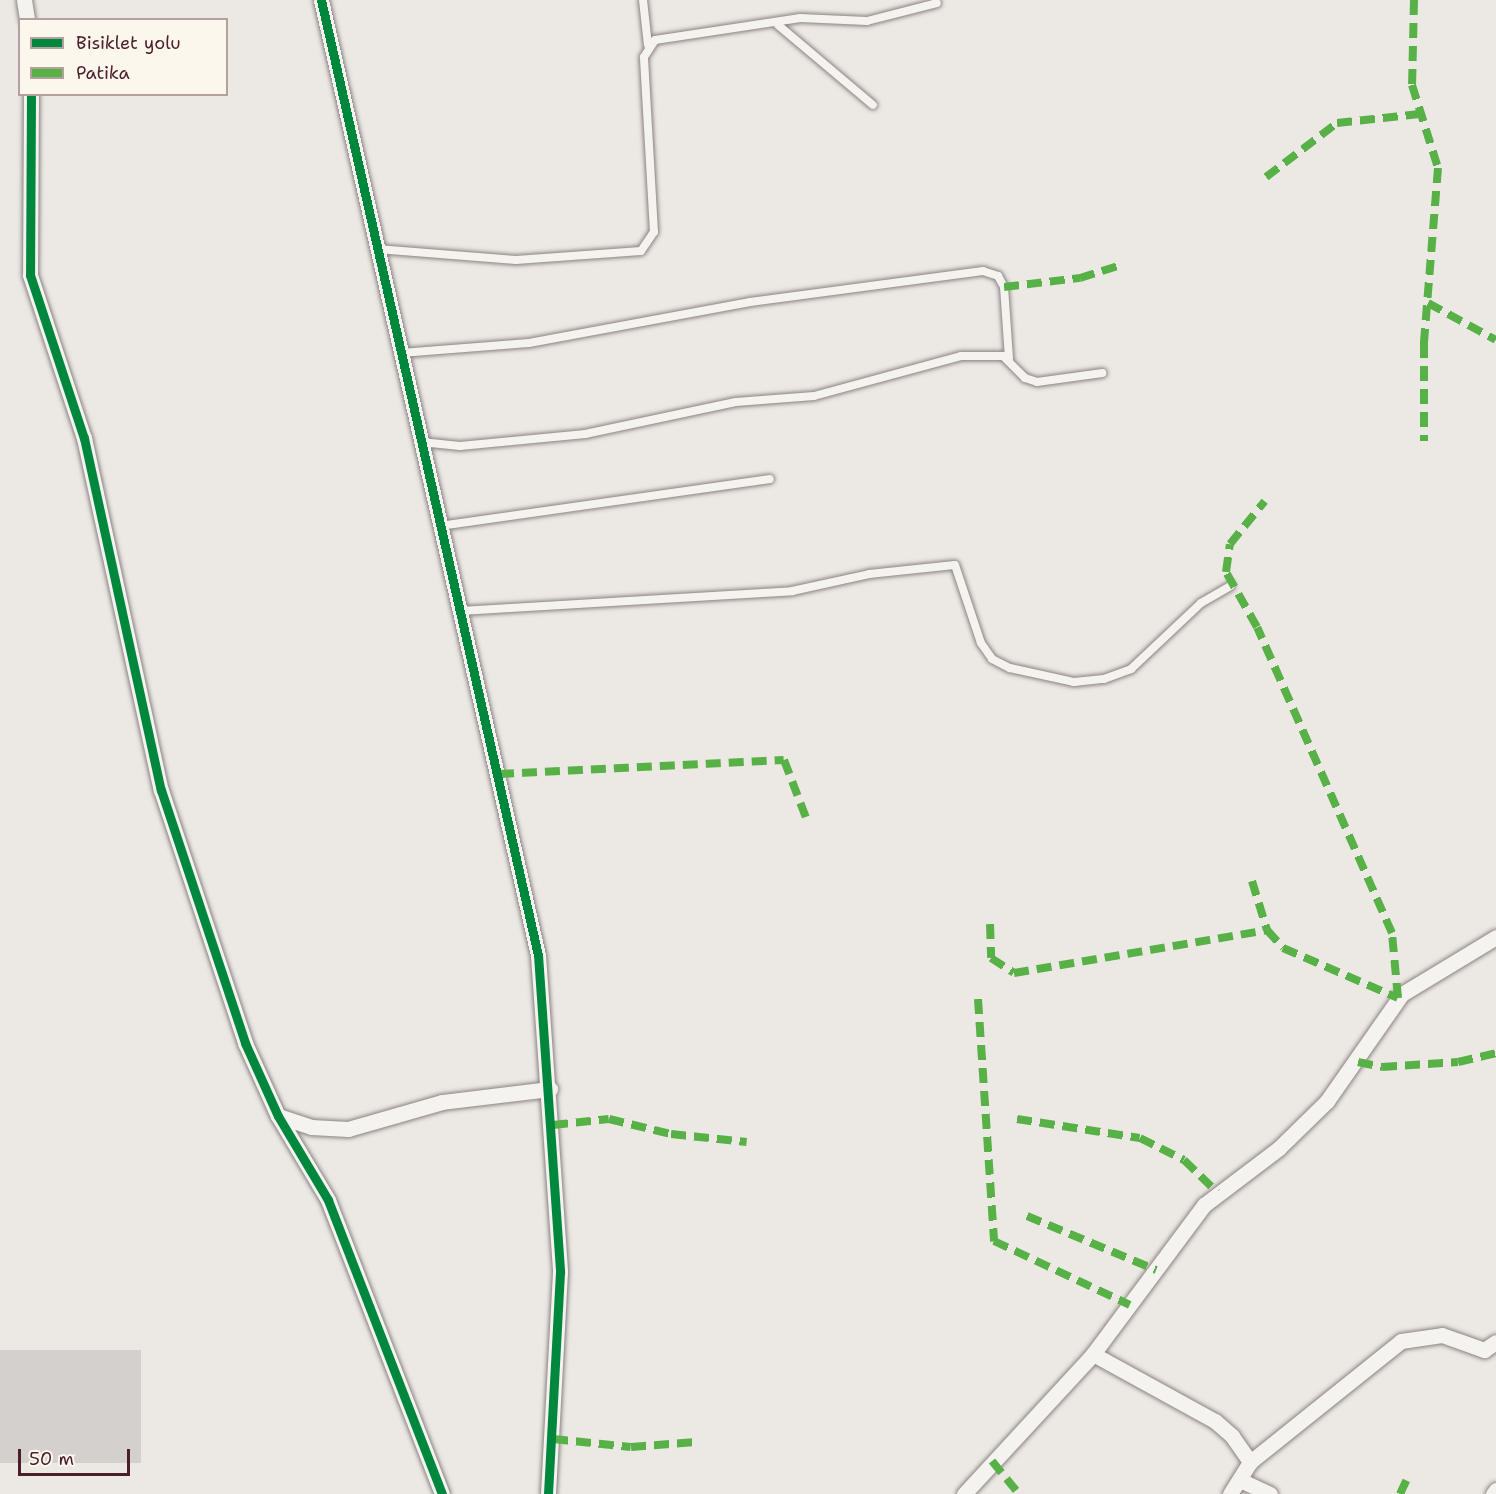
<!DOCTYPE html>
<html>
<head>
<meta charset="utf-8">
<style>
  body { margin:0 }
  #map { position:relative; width:1496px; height:1494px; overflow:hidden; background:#ece9e4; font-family:"Shantell Sans",sans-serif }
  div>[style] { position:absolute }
  .building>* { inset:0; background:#d4d0cd; transform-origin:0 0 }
  .roads { filter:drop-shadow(0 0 2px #8b8282) drop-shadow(0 0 2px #8b8282) }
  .service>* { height:8px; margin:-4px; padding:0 4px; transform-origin:4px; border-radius:4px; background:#f4f3ef }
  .minor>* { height:15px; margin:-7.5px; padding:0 7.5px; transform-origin:7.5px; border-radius:7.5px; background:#f4f3ef }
  .quiet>* { height:8px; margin-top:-4px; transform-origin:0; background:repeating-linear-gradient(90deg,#57b146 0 15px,transparent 0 23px) }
  .cycleway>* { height:9px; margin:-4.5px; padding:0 4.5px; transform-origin:4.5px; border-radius:4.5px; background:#00873e }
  span { translate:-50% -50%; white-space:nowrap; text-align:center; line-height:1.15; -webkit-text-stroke:6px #fbf7ec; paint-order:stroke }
  .legend { position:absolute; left:18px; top:18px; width:210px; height:78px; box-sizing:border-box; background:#fbf7ec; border:2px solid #b4a19f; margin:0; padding:8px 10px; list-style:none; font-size:18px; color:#4a1f2b }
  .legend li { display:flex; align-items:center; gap:12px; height:30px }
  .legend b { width:30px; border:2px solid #b4a19f }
  .scale { position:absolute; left:18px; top:1449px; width:112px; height:27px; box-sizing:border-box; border:3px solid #4a1f2b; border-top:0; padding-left:8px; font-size:18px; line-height:21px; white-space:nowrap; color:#4a1f2b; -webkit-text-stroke:4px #fbf7ec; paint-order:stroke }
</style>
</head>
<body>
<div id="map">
  <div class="building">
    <div style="left:0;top:1350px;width:141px;height:113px"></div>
  </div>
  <div class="roads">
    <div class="service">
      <div style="left:643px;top:0;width:45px;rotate:83.7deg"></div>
      <div style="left:778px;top:25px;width:124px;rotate:40.1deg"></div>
      <div style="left:377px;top:249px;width:139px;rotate:4.5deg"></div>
      <div style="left:516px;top:260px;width:125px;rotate:-4.1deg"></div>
      <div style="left:641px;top:251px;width:23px;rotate:-56deg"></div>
      <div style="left:654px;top:232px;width:175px;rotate:-93.3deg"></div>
      <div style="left:644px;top:57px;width:20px;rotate:-57deg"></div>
      <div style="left:655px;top:40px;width:147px;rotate:-8.6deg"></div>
      <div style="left:800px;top:18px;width:67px;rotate:2.6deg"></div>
      <div style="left:867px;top:21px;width:72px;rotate:-14.4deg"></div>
      <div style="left:401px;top:353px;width:128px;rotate:-4.5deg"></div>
      <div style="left:529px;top:343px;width:225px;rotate:-10.5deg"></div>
      <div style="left:750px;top:302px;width:235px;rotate:-7.6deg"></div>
      <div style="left:983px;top:271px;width:16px;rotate:18deg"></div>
      <div style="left:998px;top:276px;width:13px;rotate:61deg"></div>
      <div style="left:1004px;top:287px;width:72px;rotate:86deg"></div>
      <div style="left:421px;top:442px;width:39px;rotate:6deg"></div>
      <div style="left:460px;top:446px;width:126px;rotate:-5.5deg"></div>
      <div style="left:585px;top:434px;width:154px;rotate:-12deg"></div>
      <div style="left:736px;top:402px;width:78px;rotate:-4.4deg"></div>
      <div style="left:814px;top:396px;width:152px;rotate:-15.2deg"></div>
      <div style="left:961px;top:356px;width:42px"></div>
      <div style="left:1003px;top:356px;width:31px;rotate:45deg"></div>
      <div style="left:1025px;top:378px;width:13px;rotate:18deg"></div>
      <div style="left:1037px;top:382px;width:66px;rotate:-7.9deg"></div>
      <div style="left:440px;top:526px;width:333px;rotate:-8.1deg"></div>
      <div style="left:460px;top:611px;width:333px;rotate:-3.4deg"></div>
      <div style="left:792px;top:591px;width:79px;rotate:-12.4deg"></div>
      <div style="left:869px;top:574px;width:86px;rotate:-6deg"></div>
      <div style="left:955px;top:565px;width:82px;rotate:71.6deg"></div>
      <div style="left:981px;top:643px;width:19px;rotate:55deg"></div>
      <div style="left:992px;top:659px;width:20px;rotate:27deg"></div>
      <div style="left:1010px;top:668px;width:66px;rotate:12.3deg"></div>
      <div style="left:1074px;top:682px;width:30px;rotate:-6deg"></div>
      <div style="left:1104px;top:679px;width:29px;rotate:-20deg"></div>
      <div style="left:1131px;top:669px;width:96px;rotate:-43.3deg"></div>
      <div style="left:1201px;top:603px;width:34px;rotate:-30deg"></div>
    </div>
    <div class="minor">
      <div style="left:24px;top:0;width:20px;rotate:81deg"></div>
      <div style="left:321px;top:0;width:979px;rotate:77.2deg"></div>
      <div style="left:538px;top:955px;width:318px;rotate:86deg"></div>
      <div style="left:560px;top:1272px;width:222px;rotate:93.1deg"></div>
      <div style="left:31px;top:94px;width:181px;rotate:90.3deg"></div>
      <div style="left:30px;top:275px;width:172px;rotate:71.7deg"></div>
      <div style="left:84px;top:438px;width:360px;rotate:77.7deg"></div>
      <div style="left:161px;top:790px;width:267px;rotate:71.6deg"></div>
      <div style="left:245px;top:1043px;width:80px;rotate:65.7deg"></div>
      <div style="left:278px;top:1116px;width:98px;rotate:59.2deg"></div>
      <div style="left:328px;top:1200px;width:315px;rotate:68.8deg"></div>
      <div style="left:278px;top:1116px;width:35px;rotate:18deg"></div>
      <div style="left:311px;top:1127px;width:37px;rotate:3deg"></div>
      <div style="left:348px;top:1129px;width:98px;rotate:-16deg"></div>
      <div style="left:442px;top:1102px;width:109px;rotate:-6.9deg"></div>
      <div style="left:1093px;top:1354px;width:139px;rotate:28.8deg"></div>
      <div style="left:1215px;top:1421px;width:23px;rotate:41deg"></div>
      <div style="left:1232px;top:1436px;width:32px;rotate:55deg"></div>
      <div style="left:1250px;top:1462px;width:38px;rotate:122deg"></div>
      <div style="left:1250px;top:1462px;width:193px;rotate:-38.7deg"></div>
      <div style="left:1401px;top:1341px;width:41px;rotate:-8.3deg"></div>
      <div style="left:1442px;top:1335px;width:45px;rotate:19.7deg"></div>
      <div style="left:1484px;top:1350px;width:14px;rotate:-34deg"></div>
      <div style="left:1240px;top:1480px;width:33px;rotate:25deg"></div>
      <div style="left:964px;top:1494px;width:190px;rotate:-47.3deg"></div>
      <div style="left:1093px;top:1354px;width:186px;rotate:-53.3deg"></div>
      <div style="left:1204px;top:1205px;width:94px;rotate:-37.2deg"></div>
      <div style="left:1279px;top:1148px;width:67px;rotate:-44.4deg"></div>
      <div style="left:1327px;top:1101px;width:131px;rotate:-55deg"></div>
      <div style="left:1402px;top:994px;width:110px;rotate:-31.2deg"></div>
      <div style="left:1493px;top:1494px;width:5px;rotate:-53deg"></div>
    </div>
  </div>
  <div class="quiet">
    <div style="left:1414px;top:0;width:85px;rotate:91.3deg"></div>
    <div style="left:1412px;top:85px;width:87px;rotate:72.6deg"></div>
    <div style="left:1438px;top:168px;width:176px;rotate:94.6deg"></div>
    <div style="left:1424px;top:343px;width:98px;rotate:90deg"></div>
    <div style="left:1266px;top:177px;width:89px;rotate:-37.3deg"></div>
    <div style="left:1337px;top:123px;width:83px;rotate:-6.2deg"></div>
    <div style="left:1004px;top:287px;width:77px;rotate:-6.8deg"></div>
    <div style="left:1080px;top:278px;width:43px;rotate:-17.6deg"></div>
    <div style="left:1428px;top:303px;width:77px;rotate:28.6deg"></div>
    <div style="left:499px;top:774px;width:285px;rotate:-2.8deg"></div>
    <div style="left:784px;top:760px;width:67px;rotate:69.1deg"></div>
    <div style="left:1252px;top:881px;width:51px;rotate:73deg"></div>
    <div style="left:1267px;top:930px;width:24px;rotate:48deg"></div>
    <div style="left:1283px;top:948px;width:125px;rotate:23.5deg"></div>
    <div style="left:1398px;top:998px;width:65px;rotate:-95.3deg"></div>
    <div style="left:1392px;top:933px;width:334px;rotate:-113.8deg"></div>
    <div style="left:1257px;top:627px;width:63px;rotate:-119.4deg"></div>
    <div style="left:1226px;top:572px;width:28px;rotate:-82deg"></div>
    <div style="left:1230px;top:544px;width:55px;rotate:-50.9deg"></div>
    <div style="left:990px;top:924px;width:34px;rotate:88deg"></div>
    <div style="left:991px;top:958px;width:27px;rotate:33deg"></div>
    <div style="left:1014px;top:973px;width:257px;rotate:-9.6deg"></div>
    <div style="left:978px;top:999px;width:243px;rotate:86.2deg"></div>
    <div style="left:994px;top:1241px;width:150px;rotate:25.2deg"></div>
    <div style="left:1358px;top:1062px;width:25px;rotate:12deg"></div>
    <div style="left:1382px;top:1067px;width:76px;rotate:-3.8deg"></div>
    <div style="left:1458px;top:1062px;width:39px;rotate:-13deg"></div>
    <div style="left:1017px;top:1119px;width:124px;rotate:8.8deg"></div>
    <div style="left:1140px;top:1138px;width:49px;rotate:26.6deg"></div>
    <div style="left:1184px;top:1160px;width:46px;rotate:44.1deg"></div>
    <div style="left:553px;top:1125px;width:56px;rotate:-6.1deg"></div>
    <div style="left:609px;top:1119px;width:64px;rotate:13.6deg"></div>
    <div style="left:671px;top:1134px;width:76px;rotate:6deg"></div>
    <div style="left:1027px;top:1216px;width:140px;rotate:22.7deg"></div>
    <div style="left:553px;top:1439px;width:78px;rotate:5.9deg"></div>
    <div style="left:631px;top:1447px;width:65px;rotate:-4.4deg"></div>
    <div style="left:992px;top:1461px;width:43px;rotate:50.7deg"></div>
    <div style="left:1400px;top:1494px;width:19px;rotate:-65deg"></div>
  </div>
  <div class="cycleway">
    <div style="left:321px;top:0;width:979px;rotate:77.2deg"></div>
    <div style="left:538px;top:955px;width:318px;rotate:86deg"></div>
    <div style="left:560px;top:1272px;width:222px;rotate:93.1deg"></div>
    <div style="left:31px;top:94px;width:181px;rotate:90.3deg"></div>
    <div style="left:30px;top:275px;width:172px;rotate:71.7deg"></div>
    <div style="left:84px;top:438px;width:360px;rotate:77.7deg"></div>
    <div style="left:161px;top:790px;width:267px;rotate:71.6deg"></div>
    <div style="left:245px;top:1043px;width:80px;rotate:65.7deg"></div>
    <div style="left:278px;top:1116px;width:98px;rotate:59.2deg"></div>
    <div style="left:328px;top:1200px;width:315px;rotate:68.8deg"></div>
  </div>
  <ul class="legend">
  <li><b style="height:8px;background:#00873e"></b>Bisiklet yolu</li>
  <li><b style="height:8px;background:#57b146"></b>Patika</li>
  </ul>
  <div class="scale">50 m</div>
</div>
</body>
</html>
